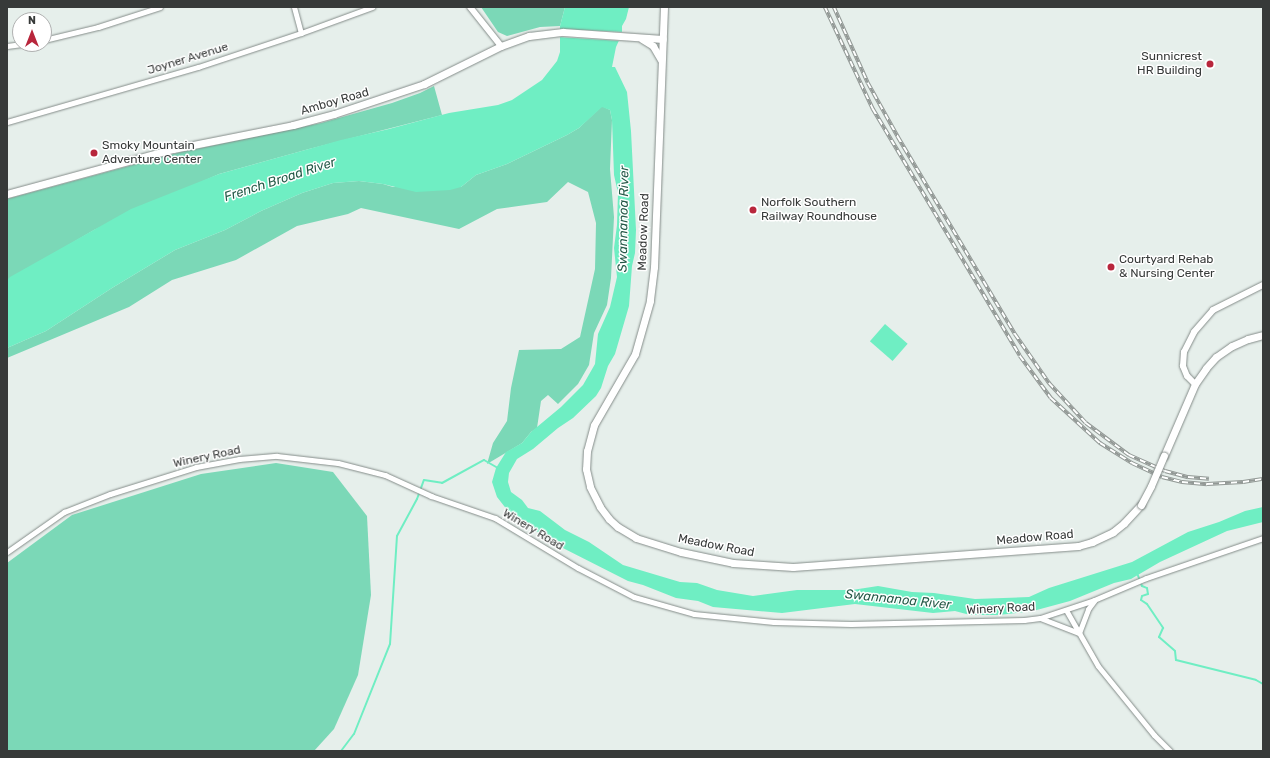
<!DOCTYPE html>
<html>
<head>
<meta charset="utf-8">
<style>
  body { margin:0 }
  #map { position:relative; width:1270px; height:758px; overflow:hidden; background:#e6efeb; font-family:Rubik,sans-serif }
  div>[style] { position:absolute }
  .green>* { inset:0; background:#7bd8b7 }
  .water>* { inset:0; background:#6feec3; transform-origin:0 0 }
  .pier>* { inset:0; background:#e6efeb }
  .stream>* { height:2px; margin:-1px; padding:0 1px; transform-origin:1px; border-radius:1px; background:#6feec3 }
  .roads { filter:drop-shadow(0 0 1px #848c89) drop-shadow(0 0 1px #848c89) }
  .minor>* { height:5px; margin:-2.5px; padding:0 2.5px; transform-origin:2.5px; border-radius:2.5px; background:#fff }
  .tertiary>* { height:6px; margin:-3px; padding:0 3px; transform-origin:3px; border-radius:3px; background:#fff }
  .secondary>* { height:7px; margin:-3.5px; padding:0 3.5px; transform-origin:3.5px; border-radius:3.5px; background:#fff }
  .rail>* { height:3.5px; margin-top:-1.75px; transform-origin:0; background:repeating-linear-gradient(90deg,#fff 0 6px,#929895 0 12px); box-sizing:border-box; border-block:1px solid #929895 }
  .bridges { filter:drop-shadow(0 0 1px #848c89) drop-shadow(0 0 1px #848c89) }
  .secondary-bridge>* { height:7px; margin:-3.5px; padding:0 3.5px; transform-origin:3.5px; border-radius:3.5px; background:#fff }
  .dots>* { width:11px; height:11px; translate:-50% -50%; box-sizing:border-box; border:2px solid #fff; border-radius:50% }
  span { translate:-50% -50%; white-space:nowrap; text-align:center; line-height:1.15; -webkit-text-stroke:3px #fff; paint-order:stroke }
  .poi-label { font-size:12px; color:#373a39 }
  .right { translate:-100% -50%; text-align:right }
  .left { translate:0 -50%; text-align:left }
  .street-label { font-size:12px; color:#373a39 }
  .water-label { font-size:13px; color:#255a48; font-style:italic }
  .frame { position:absolute; inset:0; border:8px solid #373a39; pointer-events:none }
  .north { position:absolute; left:12px; top:12px; width:40px; height:40px; box-sizing:border-box; background:#fff; border:1px solid #afb0b0; border-radius:50%; rotate:0deg; font-size:11px; font-weight:700; line-height:16px; text-align:center; color:#373a39 }
  .north::after { content:''; display:block; margin:auto; width:14px; height:18px; background:#b8263c; clip-path:polygon(50% 0,100% 100%,50% 72%,0 100%) }
</style>
</head>
<body>
<div id="map">
  <div class="green">
    <div style="clip-path:polygon(481px 7px,565px 7px,560px 26px,540px 27px,507px 36px,498px 32px)"></div>
    <div style="clip-path:polygon(434px 86px,442px 115px,309px 149px,219px 174px,94px 230px,7px 281px,7px 199px,177px 153px,321px 123px,392px 103px,420px 93px)"></div>
    <div style="clip-path:polygon(602px 106px,610px 110px,612px 120px,610px 169px,614px 217px,611px 278px,607px 305px,594px 333px,589px 365px,578px 384px,558px 404px,548px 395px,541px 401px,537px 428px,531px 432px,522px 443px,487px 464px,493px 443px,507px 421px,511px 388px,519px 350px,561px 349px,580px 337px,595px 269px,596px 223px,588px 192px,568px 182px,547px 202px,497px 209px,459px 229px,361px 208px,348px 214px,297px 226px,236px 260px,172px 280px,129px 307px,7px 358px,7px 348px,46px 331px,112px 288px,175px 250px,225px 230px,261px 211px,302px 193px,333px 183px,359px 181px,383px 184px,393px 187px,461px 187px,476px 175px,507px 164px,567px 135px,579px 128px)"></div>
    <div style="clip-path:polygon(276px 463px,333px 472px,367px 516px,371px 595px,358px 675px,334px 729px,314px 751px,7px 751px,7px 563px,72px 515px,201px 474px)"></div>
  </div>
  <div class="water">
    <div style="clip-path:polygon(565px 7px,629px 7px,626px 19px,622px 26px,622px 34px,616px 47px,612px 67px,615px 67px,627px 92px,631px 131px,636px 230px,635px 253px,632px 266px,629px 306px,615px 354px,608px 366px,601px 388px,596px 396px,573px 418px,558px 428px,533px 449px,517px 459px,509px 473px,508px 482px,511px 492px,522px 500px,528px 508px,540px 511px,565px 530px,589px 542px,623px 565px,680px 582px,697px 583px,717px 590px,753px 596px,797px 590px,852px 590px,878px 586px,912px 592px,934px 593px,975px 599px,1029px 597px,1049px 588px,1132px 562px,1188px 532px,1219px 522px,1245px 511px,1263px 507px,1263px 522px,1227px 531px,1160px 562px,1131px 579px,1114px 583px,1070px 601px,1033px 611px,999px 615px,970px 615px,955px 611px,933px 613px,855px 604px,782px 613px,713px 607px,698px 601px,676px 598px,643px 585px,628px 581px,553px 543px,508px 511px,497px 497px,492px 482px,496px 468px,506px 452px,522px 443px,531px 432px,561px 407px,583px 385px,595px 364px,598px 334px,610px 307px,617px 277px,614px 248px,617px 225px,618px 193px,614px 175px,612px 120px,610px 110px,602px 107px,579px 128px,567px 135px,507px 164px,476px 175px,461px 187px,450px 190px,416px 192px,383px 184px,359px 181px,333px 183px,302px 193px,261px 211px,225px 230px,175px 250px,112px 288px,46px 331px,7px 348px,7px 280px,10px 277px,131px 209px,219px 174px,341px 140px,389px 129px,449px 113px,498px 105px,512px 100px,542px 80px,557px 61px,560px 52px,560px 26px)"></div>
    <div style="left:885px;top:324px;width:30px;height:23px;rotate:41deg"></div>
  </div>
  <div class="pier">
    <div style="clip-path:polygon(558px 29px,624px 32px,624px 35px,621px 41px,558px 37px)"></div>
  </div>
  <div class="stream">
    <div style="left:1137px;top:573px;width:14px;rotate:69deg"></div>
    <div style="left:1142px;top:586px;width:5px;rotate:22deg"></div>
    <div style="left:1147px;top:588px;width:6px;rotate:81deg"></div>
    <div style="left:1148px;top:594px;width:6px;rotate:162deg"></div>
    <div style="left:1142px;top:596px;width:4px;rotate:104deg"></div>
    <div style="left:1141px;top:600px;width:7px;rotate:34deg"></div>
    <div style="left:1147px;top:604px;width:29px;rotate:56deg"></div>
    <div style="left:1163px;top:628px;width:10px;rotate:114deg"></div>
    <div style="left:1159px;top:637px;width:21px;rotate:41deg"></div>
    <div style="left:1175px;top:651px;width:9px;rotate:84deg"></div>
    <div style="left:1176px;top:660px;width:82px;rotate:14deg"></div>
    <div style="left:1256px;top:680px;width:8px;rotate:30deg"></div>
    <div style="left:341px;top:751px;width:21px;rotate:-53deg"></div>
    <div style="left:354px;top:734px;width:97px;rotate:-68.2deg"></div>
    <div style="left:390px;top:644px;width:108px;rotate:-86.3deg"></div>
    <div style="left:397px;top:536px;width:42px;rotate:-61.6deg"></div>
    <div style="left:417px;top:499px;width:20px;rotate:-70deg"></div>
    <div style="left:424px;top:480px;width:18px;rotate:9deg"></div>
    <div style="left:442px;top:483px;width:48px;rotate:-28.7deg"></div>
    <div style="left:484px;top:460px;width:16px;rotate:30deg"></div>
  </div>
  <div class="roads">
    <div class="minor">
      <div style="left:294px;top:7px;width:27px;rotate:75deg"></div>
      <div style="left:44px;top:40px;width:56px;rotate:-13.5deg"></div>
      <div style="left:98px;top:27px;width:65px;rotate:-17.9deg"></div>
      <div style="left:7px;top:46px;width:15px;rotate:-8deg"></div>
      <div style="left:7px;top:122px;width:199px;rotate:-16.1deg"></div>
      <div style="left:198px;top:67px;width:108px;rotate:-18.3deg"></div>
      <div style="left:301px;top:33px;width:76px;rotate:-20.1deg"></div>
      <div style="left:7px;top:552px;width:70px;rotate:-35.1deg"></div>
      <div style="left:64px;top:512px;width:49px;rotate:-21.4deg"></div>
      <div style="left:110px;top:494px;width:90px;rotate:-17.4deg"></div>
      <div style="left:196px;top:467px;width:44px;rotate:-10.5deg"></div>
      <div style="left:239px;top:459px;width:38px;rotate:-5deg"></div>
      <div style="left:277px;top:456px;width:61px;rotate:6.5deg"></div>
      <div style="left:338px;top:463px;width:49px;rotate:14.3deg"></div>
      <div style="left:385px;top:475px;width:51px;rotate:24.5deg"></div>
      <div style="left:431px;top:496px;width:68px;rotate:19deg"></div>
      <div style="left:495px;top:518px;width:97px;rotate:31.1deg"></div>
      <div style="left:578px;top:568px;width:63px;rotate:27.4deg"></div>
      <div style="left:634px;top:597px;width:62px;rotate:15.8deg"></div>
      <div style="left:694px;top:614px;width:80px;rotate:5.7deg"></div>
      <div style="left:774px;top:622px;width:77px;rotate:1.5deg"></div>
      <div style="left:851px;top:624px;width:173px;rotate:-1.3deg"></div>
      <div style="left:1024px;top:620px;width:16px;rotate:-7deg"></div>
      <div style="left:1040px;top:618px;width:57px;rotate:-18.4deg"></div>
      <div style="left:1094px;top:600px;width:56px;rotate:-22.9deg"></div>
      <div style="left:1146px;top:578px;width:124px;rotate:-18.9deg"></div>
      <div style="left:1066px;top:610px;width:64px;rotate:60.3deg"></div>
      <div style="left:1098px;top:666px;width:89px;rotate:50.9deg"></div>
      <div style="left:1154px;top:735px;width:23px;rotate:45deg"></div>
      <div style="left:1040px;top:618px;width:42px;rotate:21deg"></div>
      <div style="left:1079px;top:633px;width:26px;rotate:-69deg"></div>
      <div style="left:1088px;top:609px;width:10px;rotate:-53deg"></div>
    </div>
    <div class="tertiary">
      <div style="left:470px;top:7px;width:50px;rotate:51.5deg"></div>
      <div style="left:1195px;top:384px;width:11px;rotate:-135deg"></div>
      <div style="left:1187px;top:376px;width:11px;rotate:-112deg"></div>
      <div style="left:1183px;top:366px;width:14px;rotate:-86deg"></div>
      <div style="left:1184px;top:352px;width:22px;rotate:-63deg"></div>
      <div style="left:1194px;top:332px;width:29px;rotate:-49deg"></div>
      <div style="left:1213px;top:310px;width:56px;rotate:-26.6deg"></div>
    </div>
    <div class="secondary">
      <div style="left:664px;top:7px;width:260px;rotate:92.2deg"></div>
      <div style="left:654px;top:267px;width:34px;rotate:97deg"></div>
      <div style="left:650px;top:301px;width:55px;rotate:105.8deg"></div>
      <div style="left:635px;top:354px;width:82px;rotate:120deg"></div>
      <div style="left:594px;top:425px;width:27px;rotate:105deg"></div>
      <div style="left:587px;top:451px;width:18px;rotate:93deg"></div>
      <div style="left:586px;top:469px;width:18px;rotate:77deg"></div>
      <div style="left:590px;top:487px;width:22px;rotate:63deg"></div>
      <div style="left:600px;top:507px;width:15px;rotate:53deg"></div>
      <div style="left:609px;top:519px;width:12px;rotate:42deg"></div>
      <div style="left:618px;top:527px;width:21px;rotate:31deg"></div>
      <div style="left:636px;top:538px;width:47px;rotate:17.3deg"></div>
      <div style="left:681px;top:552px;width:53px;rotate:11.9deg"></div>
      <div style="left:733px;top:563px;width:60px;rotate:3.8deg"></div>
      <div style="left:793px;top:567px;width:286px;rotate:-4.2deg"></div>
      <div style="left:1078px;top:546px;width:15px;rotate:-16deg"></div>
      <div style="left:1092px;top:542px;width:23px;rotate:-25deg"></div>
      <div style="left:1113px;top:532px;width:14px;rotate:-39deg"></div>
      <div style="left:1124px;top:523px;width:25px;rotate:-47deg"></div>
      <div style="left:642px;top:39px;width:13px;rotate:32deg"></div>
      <div style="left:653px;top:46px;width:16px;rotate:60deg"></div>
      <div style="left:7px;top:194px;width:172px;rotate:-15.2deg"></div>
      <div style="left:173px;top:149px;width:122px;rotate:-11.3deg"></div>
      <div style="left:293px;top:125px;width:42px;rotate:-15deg"></div>
      <div style="left:334px;top:114px;width:95px;rotate:-18.4deg"></div>
      <div style="left:424px;top:84px;width:86px;rotate:-26.3deg"></div>
      <div style="left:501px;top:46px;width:30px;rotate:-20deg"></div>
      <div style="left:529px;top:36px;width:34px;rotate:-7deg"></div>
      <div style="left:563px;top:32px;width:100px;rotate:4deg"></div>
      <div style="left:1164px;top:456px;width:78px;rotate:-66.7deg"></div>
      <div style="left:1195px;top:384px;width:19px;rotate:-55deg"></div>
      <div style="left:1206px;top:368px;width:15px;rotate:-48deg"></div>
      <div style="left:1216px;top:357px;width:19px;rotate:-35deg"></div>
      <div style="left:1232px;top:346px;width:17px;rotate:-24deg"></div>
      <div style="left:1248px;top:339px;width:16px;rotate:-15deg"></div>
    </div>
  </div>
  <div class="rail">
    <div style="left:825px;top:7px;width:113px;rotate:64.8deg"></div>
    <div style="left:873px;top:109px;width:287px;rotate:59.2deg"></div>
    <div style="left:1020px;top:356px;width:52px;rotate:53.6deg"></div>
    <div style="left:1051px;top:398px;width:67px;rotate:42.6deg"></div>
    <div style="left:1100px;top:443px;width:38px;rotate:32deg"></div>
    <div style="left:1132px;top:463px;width:33px;rotate:25deg"></div>
    <div style="left:1162px;top:477px;width:21px;rotate:14deg"></div>
    <div style="left:1182px;top:482px;width:25px;rotate:5deg"></div>
    <div style="left:1207px;top:484px;width:36px;rotate:-3deg"></div>
    <div style="left:1243px;top:482px;width:20px;rotate:-9deg"></div>
    <div style="left:834px;top:7px;width:83px;rotate:65.9deg"></div>
    <div style="left:868px;top:83px;width:62px;rotate:60.9deg"></div>
    <div style="left:898px;top:137px;width:229px;rotate:59.3deg"></div>
    <div style="left:1015px;top:334px;width:60px;rotate:55.2deg"></div>
    <div style="left:1049px;top:383px;width:54px;rotate:47.2deg"></div>
    <div style="left:1086px;top:423px;width:54px;rotate:36.7deg"></div>
    <div style="left:1129px;top:455px;width:39px;rotate:24deg"></div>
    <div style="left:1165px;top:471px;width:24px;rotate:15deg"></div>
    <div style="left:1188px;top:477px;width:21px;rotate:5deg"></div>
  </div>
  <div class="bridges">
    <div class="secondary-bridge">
      <div style="left:1141px;top:505px;width:21px;rotate:-62deg"></div>
      <div style="left:1151px;top:486px;width:33px;rotate:-67deg"></div>
    </div>
  </div>
  <div class="dots">
    <div style="left:1210px;top:64px;background:#b8263c"></div>
    <div style="left:94px;top:153px;background:#b8263c"></div>
    <div style="left:753px;top:210px;background:#b8263c"></div>
    <div style="left:1111px;top:267px;background:#b8263c"></div>
  </div>
  <div class="poi-label">
    <span class="right" style="left:1202px;top:64px">Sunnicrest<br>HR Building</span>
    <span class="left" style="left:102px;top:153px">Smoky Mountain<br>Adventure Center</span>
    <span class="left" style="left:761px;top:210px">Norfolk Southern<br>Railway Roundhouse</span>
    <span class="left" style="left:1119px;top:267px">Courtyard Rehab<br>&amp; Nursing Center</span>
  </div>
  <div class="street-label">
    <span style="left:188px;top:59px;rotate:-17deg">Joyner Avenue</span>
    <span style="left:335px;top:102px;rotate:-16deg">Amboy Road</span>
    <span style="left:644px;top:232px;rotate:-88deg">Meadow Road</span>
    <span style="left:207px;top:457px;rotate:-12deg">Winery Road</span>
    <span style="left:533px;top:530px;rotate:31deg">Winery Road</span>
    <span style="left:1035px;top:538px;rotate:-5deg">Meadow Road</span>
    <span style="left:716px;top:546px;rotate:11deg">Meadow Road</span>
    <span style="left:1001px;top:609px;rotate:-3deg">Winery Road</span>
  </div>
  <div class="water-label">
    <span style="left:280px;top:180px;rotate:-18deg">French Broad River</span>
    <span style="left:624px;top:219px;rotate:-89deg">Swannanoa River</span>
    <span style="left:898px;top:600px;rotate:6deg">Swannanoa River</span>
  </div>
  <div class="frame"></div>
  <div class="north">N</div>
</div>
</body>
</html>
